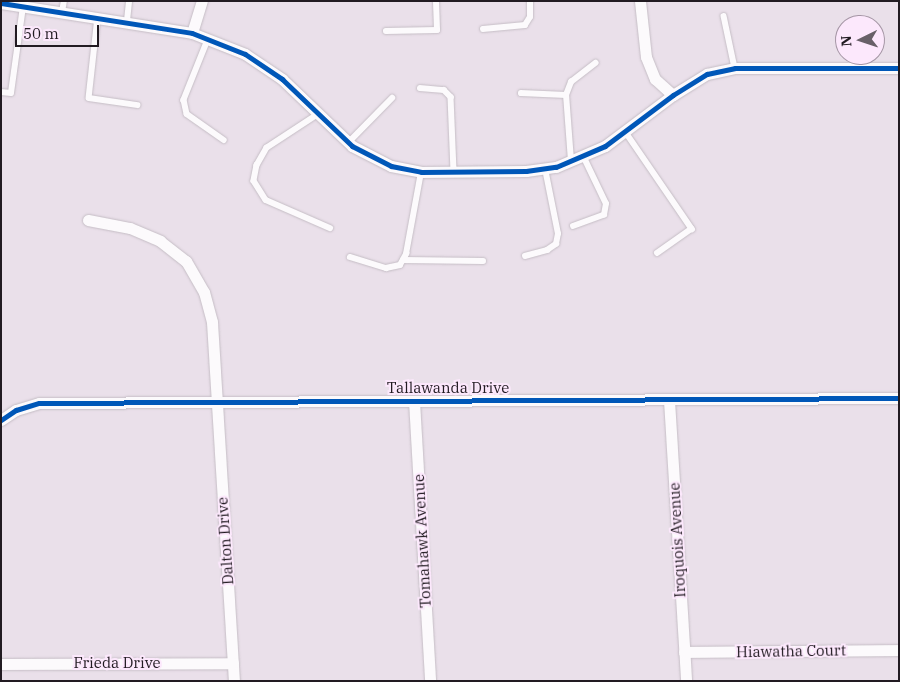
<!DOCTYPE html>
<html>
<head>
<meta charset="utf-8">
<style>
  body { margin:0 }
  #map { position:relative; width:900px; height:682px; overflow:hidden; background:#eae0ea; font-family:"IBM Plex Serif",serif }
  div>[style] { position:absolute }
  .roads { filter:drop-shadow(0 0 1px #c5bdc5) drop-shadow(0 0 1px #c5bdc5) }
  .lane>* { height:5.5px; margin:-2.75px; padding:0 2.75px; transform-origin:2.75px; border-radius:2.75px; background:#fcfafc }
  .street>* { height:11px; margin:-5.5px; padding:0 5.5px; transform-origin:5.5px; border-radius:5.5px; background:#fcfafc }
  .cycleway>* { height:5px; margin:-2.5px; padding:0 2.5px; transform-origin:2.5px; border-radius:2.5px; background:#0057b8 }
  span { translate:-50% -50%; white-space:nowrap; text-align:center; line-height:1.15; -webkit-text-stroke:4px #fce8fc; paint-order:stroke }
  .street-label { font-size:15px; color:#221b22 }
  .frame { position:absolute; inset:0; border:2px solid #221b22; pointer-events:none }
  .north { position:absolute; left:835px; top:15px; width:50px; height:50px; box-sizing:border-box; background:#fce8fc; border:1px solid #a596a5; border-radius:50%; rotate:266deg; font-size:14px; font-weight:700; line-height:20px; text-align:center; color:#221b22 }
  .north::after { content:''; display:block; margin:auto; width:18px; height:22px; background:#686068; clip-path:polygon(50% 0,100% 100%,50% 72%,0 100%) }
  .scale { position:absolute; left:15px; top:25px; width:84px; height:22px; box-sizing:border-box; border:2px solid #221b22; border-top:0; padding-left:6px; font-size:15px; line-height:18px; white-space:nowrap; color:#221b22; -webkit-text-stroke:4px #fce8fc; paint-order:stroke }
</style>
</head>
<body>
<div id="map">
  <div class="roads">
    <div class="lane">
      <div style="left:62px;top:12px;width:11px;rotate:-80deg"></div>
      <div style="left:724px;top:16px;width:53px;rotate:78.1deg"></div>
      <div style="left:98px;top:17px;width:81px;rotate:96.3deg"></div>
      <div style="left:89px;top:98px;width:49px;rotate:8.3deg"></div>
      <div style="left:127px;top:21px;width:20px;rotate:-84deg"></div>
      <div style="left:483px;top:29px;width:42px;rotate:-5.4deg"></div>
      <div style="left:525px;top:25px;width:9px;rotate:-58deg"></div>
      <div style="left:530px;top:17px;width:16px;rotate:-90deg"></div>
      <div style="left:386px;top:31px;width:51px;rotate:-1.1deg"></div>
      <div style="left:437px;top:30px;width:29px;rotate:-92deg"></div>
      <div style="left:208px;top:40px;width:65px;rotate:111.8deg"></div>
      <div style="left:184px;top:100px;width:14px;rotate:78deg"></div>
      <div style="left:187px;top:114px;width:45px;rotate:35.1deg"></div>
      <div style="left:420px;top:88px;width:24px;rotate:5deg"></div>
      <div style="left:444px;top:90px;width:10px;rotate:45deg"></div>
      <div style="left:451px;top:97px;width:75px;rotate:87.7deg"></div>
      <div style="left:1px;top:92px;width:10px;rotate:6deg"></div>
      <div style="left:11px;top:93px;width:88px;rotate:-82.1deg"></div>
      <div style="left:521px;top:93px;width:45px;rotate:2.5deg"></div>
      <div style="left:319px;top:114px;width:62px;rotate:146.8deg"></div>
      <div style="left:267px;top:148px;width:20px;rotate:120deg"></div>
      <div style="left:257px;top:165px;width:16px;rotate:101deg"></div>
      <div style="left:254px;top:181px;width:22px;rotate:58deg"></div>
      <div style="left:266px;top:200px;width:70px;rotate:23.6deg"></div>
      <div style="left:625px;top:131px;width:119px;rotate:55.6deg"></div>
      <div style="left:692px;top:229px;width:42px;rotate:144.8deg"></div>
      <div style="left:348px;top:143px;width:63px;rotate:-45.6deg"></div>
      <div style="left:571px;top:161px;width:66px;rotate:-94.3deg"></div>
      <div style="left:566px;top:95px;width:14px;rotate:-69deg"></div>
      <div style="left:571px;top:82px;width:31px;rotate:-38deg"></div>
      <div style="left:573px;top:226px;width:33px;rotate:-20deg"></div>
      <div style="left:604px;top:215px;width:11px;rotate:-80deg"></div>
      <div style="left:606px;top:204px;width:53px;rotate:-115.6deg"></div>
      <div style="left:525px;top:256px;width:23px;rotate:-15deg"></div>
      <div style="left:547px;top:250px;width:11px;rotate:-34deg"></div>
      <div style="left:556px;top:244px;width:10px;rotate:-79deg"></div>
      <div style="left:558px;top:234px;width:66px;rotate:-101.3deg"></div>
      <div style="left:350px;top:257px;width:38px;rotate:17deg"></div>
      <div style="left:386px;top:268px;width:14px;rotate:-12deg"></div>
      <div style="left:400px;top:265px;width:13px;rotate:-61deg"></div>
      <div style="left:406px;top:254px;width:83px;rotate:-79.6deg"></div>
      <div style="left:403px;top:260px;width:80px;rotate:0.7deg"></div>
    </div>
    <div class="street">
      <div style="left:640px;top:1px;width:56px;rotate:83.9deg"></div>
      <div style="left:646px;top:57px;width:24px;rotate:68deg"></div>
      <div style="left:655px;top:79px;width:24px;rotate:42deg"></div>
      <div style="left:1px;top:3px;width:193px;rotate:8.9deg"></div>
      <div style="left:192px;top:33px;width:57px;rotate:21.6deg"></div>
      <div style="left:245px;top:54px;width:45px;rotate:34deg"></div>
      <div style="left:282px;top:79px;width:97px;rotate:43.7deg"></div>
      <div style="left:352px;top:146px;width:44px;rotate:27.1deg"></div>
      <div style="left:391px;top:166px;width:31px;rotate:11deg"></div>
      <div style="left:421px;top:172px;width:105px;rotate:-0.5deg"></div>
      <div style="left:526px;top:171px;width:30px;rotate:-8deg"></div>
      <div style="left:556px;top:167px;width:53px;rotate:-23.2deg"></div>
      <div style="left:605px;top:146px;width:85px;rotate:-36.9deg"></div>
      <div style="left:673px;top:95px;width:40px;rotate:-32deg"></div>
      <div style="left:707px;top:74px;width:29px;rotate:-12deg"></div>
      <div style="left:735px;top:68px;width:164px"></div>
      <div style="left:192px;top:33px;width:34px;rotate:-73deg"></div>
      <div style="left:88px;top:220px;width:43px;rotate:10.8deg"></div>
      <div style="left:130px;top:228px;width:33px;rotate:23deg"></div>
      <div style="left:160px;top:241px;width:33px;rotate:38deg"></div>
      <div style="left:186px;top:261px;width:36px;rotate:60deg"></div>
      <div style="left:204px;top:292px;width:31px;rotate:75deg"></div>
      <div style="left:212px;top:322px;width:360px;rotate:86.5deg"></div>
      <div style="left:669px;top:400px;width:282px;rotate:86.5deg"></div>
      <div style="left:414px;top:401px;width:280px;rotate:86.7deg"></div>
      <div style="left:1px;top:420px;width:18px;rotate:-34deg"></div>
      <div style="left:16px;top:410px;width:24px;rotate:-17deg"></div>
      <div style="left:39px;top:403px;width:860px;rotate:-0.33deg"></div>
      <div style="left:684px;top:652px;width:215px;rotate:-0.5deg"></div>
      <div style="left:1px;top:664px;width:232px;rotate:-0.2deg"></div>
    </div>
  </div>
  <div class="cycleway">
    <div style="left:1px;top:3px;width:193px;rotate:8.9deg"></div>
    <div style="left:192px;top:33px;width:57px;rotate:21.6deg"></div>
    <div style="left:245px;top:54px;width:45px;rotate:34deg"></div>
    <div style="left:282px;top:79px;width:97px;rotate:43.7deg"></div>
    <div style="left:352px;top:146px;width:44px;rotate:27.1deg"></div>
    <div style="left:391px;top:166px;width:31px;rotate:11deg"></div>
    <div style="left:421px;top:172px;width:105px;rotate:-0.5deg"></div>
    <div style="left:526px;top:171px;width:30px;rotate:-8deg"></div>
    <div style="left:556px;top:167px;width:53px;rotate:-23.2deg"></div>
    <div style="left:605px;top:146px;width:85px;rotate:-36.9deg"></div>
    <div style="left:673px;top:95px;width:40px;rotate:-32deg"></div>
    <div style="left:707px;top:74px;width:29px;rotate:-12deg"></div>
    <div style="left:735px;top:68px;width:164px"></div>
    <div style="left:1px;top:420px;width:18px;rotate:-34deg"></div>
    <div style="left:16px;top:410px;width:24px;rotate:-17deg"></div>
    <div style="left:39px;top:403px;width:860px;rotate:-0.33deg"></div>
  </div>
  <div class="street-label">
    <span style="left:448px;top:388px">Tallawanda Drive</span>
    <span style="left:677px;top:540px;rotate:-93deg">Iroquois Avenue</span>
    <span style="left:225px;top:541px;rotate:-94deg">Dalton Drive</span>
    <span style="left:422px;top:541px;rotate:-93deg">Tomahawk Avenue</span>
    <span style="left:791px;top:651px;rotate:-1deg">Hiawatha Court</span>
    <span style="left:117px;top:663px">Frieda Drive</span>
  </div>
  <div class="frame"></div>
  <div class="north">N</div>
  <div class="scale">50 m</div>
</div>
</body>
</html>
